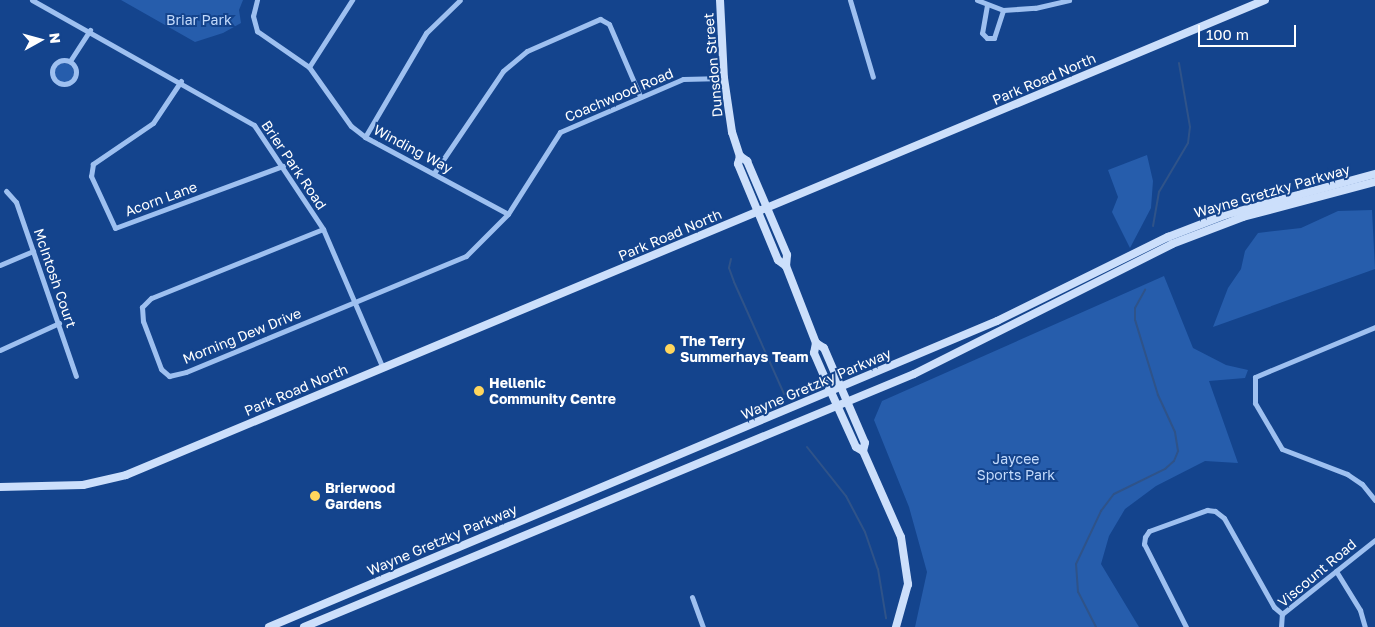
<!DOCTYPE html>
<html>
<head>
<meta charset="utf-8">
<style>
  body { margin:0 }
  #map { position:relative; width:1375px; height:627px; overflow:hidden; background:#14448d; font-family:"Golos Text",sans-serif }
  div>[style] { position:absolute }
  .green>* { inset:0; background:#265dac }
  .round { border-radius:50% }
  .stream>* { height:2px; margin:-1px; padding:0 1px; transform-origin:1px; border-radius:1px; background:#2f5389 }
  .street>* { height:5px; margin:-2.5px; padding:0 2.5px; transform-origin:2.5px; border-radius:2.5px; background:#9ec0f0 }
  .street>.ring { margin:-2.5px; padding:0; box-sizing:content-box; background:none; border:5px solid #9ec0f0; border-radius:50% }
  .secondary>* { height:8px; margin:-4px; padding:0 4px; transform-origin:4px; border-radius:4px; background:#ccdffb }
  .dots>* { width:14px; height:14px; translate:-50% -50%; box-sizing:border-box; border:2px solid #14448d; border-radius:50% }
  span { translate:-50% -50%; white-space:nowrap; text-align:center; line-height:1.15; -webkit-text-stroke:4px #14448d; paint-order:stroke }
  .park-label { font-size:14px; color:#c4dbfc }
  .street-label { font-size:14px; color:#fff }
  .poi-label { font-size:14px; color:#fff; font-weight:700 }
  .left { translate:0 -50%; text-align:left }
  .north { position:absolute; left:15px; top:15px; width:50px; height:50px; -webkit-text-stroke:4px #14448d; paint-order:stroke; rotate:83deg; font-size:14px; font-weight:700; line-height:20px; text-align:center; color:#fff }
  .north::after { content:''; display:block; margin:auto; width:18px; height:22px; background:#fff; clip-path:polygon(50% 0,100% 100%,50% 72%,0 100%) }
  .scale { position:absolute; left:1198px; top:25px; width:98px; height:22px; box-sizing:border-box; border:2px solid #fff; border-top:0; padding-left:6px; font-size:15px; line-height:18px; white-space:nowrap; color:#fff; -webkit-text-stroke:4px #14448d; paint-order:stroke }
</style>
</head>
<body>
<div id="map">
  <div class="green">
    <div style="clip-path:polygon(121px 0,243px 0,239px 10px,241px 23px,223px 33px,195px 42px)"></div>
    <div class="round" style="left:54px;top:63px;width:20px;height:20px"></div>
    <div style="clip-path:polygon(1147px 155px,1153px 181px,1151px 208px,1130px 248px,1112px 212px,1118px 197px,1108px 170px)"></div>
    <div style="clip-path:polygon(1372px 210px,1375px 269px,1213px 327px,1228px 288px,1241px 269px,1245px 251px,1258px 233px,1301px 228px,1338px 211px)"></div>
    <div style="clip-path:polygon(1164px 276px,1193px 348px,1226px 365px,1248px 370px,1245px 378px,1209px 381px,1238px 463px,1205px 461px,1156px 486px,1125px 509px,1109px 536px,1101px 564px,1139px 627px,915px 627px,927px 572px,909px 507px,874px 420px,882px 401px)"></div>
  </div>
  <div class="stream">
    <div style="left:1153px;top:226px;width:35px;rotate:-80deg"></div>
    <div style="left:1159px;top:192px;width:57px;rotate:-59.4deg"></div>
    <div style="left:1188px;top:143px;width:16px;rotate:-83deg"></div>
    <div style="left:1190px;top:127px;width:65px;rotate:-99.8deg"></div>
    <div style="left:731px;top:259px;width:9px;rotate:103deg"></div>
    <div style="left:729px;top:268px;width:15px;rotate:70deg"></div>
    <div style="left:734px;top:282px;width:123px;rotate:65.9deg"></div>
    <div style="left:807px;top:447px;width:63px;rotate:51.5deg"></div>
    <div style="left:846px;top:496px;width:41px;rotate:62.2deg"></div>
    <div style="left:865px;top:532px;width:39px;rotate:71deg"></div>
    <div style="left:878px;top:569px;width:50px;rotate:80.7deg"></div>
    <div style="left:1096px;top:627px;width:39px;rotate:-117deg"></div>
    <div style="left:1078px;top:592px;width:28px;rotate:-94deg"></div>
    <div style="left:1076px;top:564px;width:59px;rotate:-64.7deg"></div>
    <div style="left:1101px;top:511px;width:21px;rotate:-53deg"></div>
    <div style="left:1114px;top:494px;width:57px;rotate:-26.1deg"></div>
    <div style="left:1165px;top:469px;width:12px;rotate:-42deg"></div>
    <div style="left:1174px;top:461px;width:11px;rotate:-68deg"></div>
    <div style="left:1178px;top:451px;width:19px;rotate:-99deg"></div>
    <div style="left:1175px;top:432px;width:41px;rotate:-114.7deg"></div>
    <div style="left:1158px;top:395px;width:78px;rotate:-107deg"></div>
    <div style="left:1135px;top:320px;width:12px;rotate:-90deg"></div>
    <div style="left:1135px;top:308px;width:21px;rotate:-61deg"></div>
  </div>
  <div class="street">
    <div style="left:32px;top:0;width:255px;rotate:29.4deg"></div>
    <div style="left:254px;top:125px;width:125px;rotate:56.4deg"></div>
    <div style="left:323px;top:229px;width:151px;rotate:66.7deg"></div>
    <div style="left:257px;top:0;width:16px;rotate:104deg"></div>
    <div style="left:253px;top:16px;width:16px;rotate:75deg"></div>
    <div style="left:257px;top:31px;width:63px;rotate:34.7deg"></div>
    <div style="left:309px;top:67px;width:72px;rotate:54.6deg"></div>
    <div style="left:351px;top:126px;width:18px;rotate:38deg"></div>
    <div style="left:365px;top:137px;width:162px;rotate:28.3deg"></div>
    <div style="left:850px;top:0;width:80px;rotate:73.4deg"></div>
    <div style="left:977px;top:0;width:28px;rotate:21deg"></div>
    <div style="left:1003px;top:10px;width:32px;rotate:-4deg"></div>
    <div style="left:1035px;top:8px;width:35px;rotate:-13deg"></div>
    <div style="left:987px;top:5px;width:28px;rotate:100deg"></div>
    <div style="left:982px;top:33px;width:7px;rotate:45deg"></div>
    <div style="left:987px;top:38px;width:7px"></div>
    <div style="left:994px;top:38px;width:29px;rotate:-72deg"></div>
    <div class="ring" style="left:52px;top:60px;width:19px;height:19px"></div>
    <div style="left:70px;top:61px;width:37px;rotate:-57deg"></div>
    <div style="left:309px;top:67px;width:80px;rotate:-57.3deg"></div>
    <div style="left:181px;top:81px;width:50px;rotate:123.7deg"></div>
    <div style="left:153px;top:123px;width:73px;rotate:145.7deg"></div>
    <div style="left:93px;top:164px;width:12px;rotate:99deg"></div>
    <div style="left:91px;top:176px;width:57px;rotate:65.2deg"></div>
    <div style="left:115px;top:228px;width:179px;rotate:-20.3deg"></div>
    <div style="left:365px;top:137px;width:121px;rotate:-59.6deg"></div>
    <div style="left:426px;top:33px;width:47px;rotate:-44.1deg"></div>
    <div style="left:434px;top:173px;width:123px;rotate:-55.9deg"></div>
    <div style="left:503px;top:71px;width:31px;rotate:-40deg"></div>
    <div style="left:527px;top:51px;width:80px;rotate:-23.7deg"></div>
    <div style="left:600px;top:19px;width:10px;rotate:29deg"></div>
    <div style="left:609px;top:24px;width:78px;rotate:66.7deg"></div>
    <div style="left:6px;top:191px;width:15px;rotate:48deg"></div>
    <div style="left:16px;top:202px;width:184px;rotate:71deg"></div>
    <div style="left:323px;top:229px;width:185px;rotate:158.1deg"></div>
    <div style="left:151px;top:298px;width:13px;rotate:135deg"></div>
    <div style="left:142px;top:307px;width:14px;rotate:86deg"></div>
    <div style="left:143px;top:321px;width:51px;rotate:69.4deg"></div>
    <div style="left:161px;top:369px;width:11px;rotate:41deg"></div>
    <div style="left:169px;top:376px;width:17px;rotate:-13deg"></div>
    <div style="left:186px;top:372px;width:303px;rotate:-22.5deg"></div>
    <div style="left:466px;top:256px;width:59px;rotate:-45deg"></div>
    <div style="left:508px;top:214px;width:97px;rotate:-57.6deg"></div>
    <div style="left:560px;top:132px;width:134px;rotate:-23.3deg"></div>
    <div style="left:683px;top:79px;width:41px;rotate:-1.4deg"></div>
    <div style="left:0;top:265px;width:36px;rotate:-23deg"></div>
    <div style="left:1375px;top:327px;width:130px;rotate:157.4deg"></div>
    <div style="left:1255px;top:377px;width:26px;rotate:90deg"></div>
    <div style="left:1255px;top:403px;width:53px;rotate:59.6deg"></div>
    <div style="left:1282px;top:449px;width:70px;rotate:21deg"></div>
    <div style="left:1347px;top:474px;width:18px;rotate:34deg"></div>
    <div style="left:1362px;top:484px;width:21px;rotate:51deg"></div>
    <div style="left:0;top:350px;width:65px;rotate:-24.6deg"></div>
    <div style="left:1336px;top:571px;width:46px;rotate:58.4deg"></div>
    <div style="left:1360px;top:610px;width:18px;rotate:74deg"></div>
    <div style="left:692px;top:597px;width:32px;rotate:70deg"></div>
    <div style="left:1186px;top:627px;width:93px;rotate:-116.8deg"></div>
    <div style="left:1144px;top:544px;width:7px;rotate:-82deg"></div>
    <div style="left:1145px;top:537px;width:7px;rotate:-56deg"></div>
    <div style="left:1149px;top:531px;width:62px;rotate:-19.9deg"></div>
    <div style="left:1207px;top:510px;width:8px;rotate:7deg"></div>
    <div style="left:1215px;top:511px;width:11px;rotate:38deg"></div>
    <div style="left:1224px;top:518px;width:102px;rotate:60.7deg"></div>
    <div style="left:1274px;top:607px;width:11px;rotate:41deg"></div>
    <div style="left:1281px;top:627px;width:13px;rotate:-86deg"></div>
    <div style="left:1282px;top:614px;width:119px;rotate:-38.5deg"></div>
  </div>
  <div class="secondary">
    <div style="left:720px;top:0;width:78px;rotate:87.1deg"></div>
    <div style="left:724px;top:78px;width:55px;rotate:81.6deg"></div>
    <div style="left:732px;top:132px;width:25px;rotate:72deg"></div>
    <div style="left:740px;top:156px;width:8px;rotate:104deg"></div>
    <div style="left:738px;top:164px;width:104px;rotate:67.4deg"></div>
    <div style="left:778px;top:260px;width:10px;rotate:37deg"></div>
    <div style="left:740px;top:156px;width:9px;rotate:36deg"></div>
    <div style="left:747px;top:161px;width:102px;rotate:66.9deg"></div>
    <div style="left:787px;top:255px;width:11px;rotate:95deg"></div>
    <div style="left:786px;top:266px;width:83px;rotate:68.7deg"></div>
    <div style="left:816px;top:343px;width:9px;rotate:32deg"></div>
    <div style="left:824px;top:348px;width:103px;rotate:66.7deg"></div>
    <div style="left:865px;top:443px;width:8px;rotate:104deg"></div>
    <div style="left:816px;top:343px;width:10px;rotate:101deg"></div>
    <div style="left:814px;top:353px;width:43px;rotate:66.4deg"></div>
    <div style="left:831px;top:392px;width:60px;rotate:65.6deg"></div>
    <div style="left:856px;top:447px;width:8px;rotate:30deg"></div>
    <div style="left:863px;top:451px;width:94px;rotate:66.2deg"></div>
    <div style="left:901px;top:537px;width:48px;rotate:81.5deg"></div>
    <div style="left:908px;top:584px;width:45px;rotate:105.6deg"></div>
    <div style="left:0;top:487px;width:83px;rotate:-1.4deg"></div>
    <div style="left:83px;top:485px;width:44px;rotate:-13.1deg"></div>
    <div style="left:126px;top:475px;width:1234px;rotate:-22.64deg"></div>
    <div style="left:269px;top:627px;width:790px;rotate:-22.8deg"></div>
    <div style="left:997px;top:321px;width:191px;rotate:-26.2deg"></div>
    <div style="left:1168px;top:237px;width:61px;rotate:-21.1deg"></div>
    <div style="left:1225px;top:215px;width:156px;rotate:-15.3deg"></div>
    <div style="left:304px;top:627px;width:660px;rotate:-22.53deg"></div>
    <div style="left:914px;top:374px;width:289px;rotate:-26.7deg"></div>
    <div style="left:1172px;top:244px;width:76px;rotate:-20.8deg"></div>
    <div style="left:1243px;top:217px;width:137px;rotate:-14.9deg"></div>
  </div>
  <div class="dots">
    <div style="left:670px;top:349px;background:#ffd65d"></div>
    <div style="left:479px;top:391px;background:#ffd65d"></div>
    <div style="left:315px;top:496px;background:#ffd65d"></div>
  </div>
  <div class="park-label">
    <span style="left:199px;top:20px">Briar Park</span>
    <span style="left:1016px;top:467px">Jaycee<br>Sports Park</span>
  </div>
  <div class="street-label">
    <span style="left:713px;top:65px;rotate:-95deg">Dunsdon Street</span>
    <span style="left:1044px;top:79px;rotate:-23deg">Park Road North</span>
    <span style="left:619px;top:95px;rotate:-23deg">Coachwood Road</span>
    <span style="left:413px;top:149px;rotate:28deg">Winding Way</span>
    <span style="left:294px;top:165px;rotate:56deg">Brier Park Road</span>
    <span style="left:1272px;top:191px;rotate:-16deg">Wayne Gretzky Parkway</span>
    <span style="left:161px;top:199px;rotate:-20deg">Acorn Lane</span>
    <span style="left:670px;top:235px;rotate:-23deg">Park Road North</span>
    <span style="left:55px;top:278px;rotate:71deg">McIntosh Court</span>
    <span style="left:242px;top:336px;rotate:-22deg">Morning Dew Drive</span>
    <span style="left:816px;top:384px;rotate:-23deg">Wayne Gretzky Parkway</span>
    <span style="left:296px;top:390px;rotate:-23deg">Park Road North</span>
    <span style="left:442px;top:540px;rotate:-23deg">Wayne Gretzky Parkway</span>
    <span style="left:1317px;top:573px;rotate:-40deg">Viscount Road</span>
  </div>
  <div class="poi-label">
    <span class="left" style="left:680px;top:349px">The Terry<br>Summerhays Team</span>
    <span class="left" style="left:489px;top:391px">Hellenic<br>Community Centre</span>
    <span class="left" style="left:325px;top:496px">Brierwood<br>Gardens</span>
  </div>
  <div class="north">N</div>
  <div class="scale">100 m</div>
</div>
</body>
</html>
